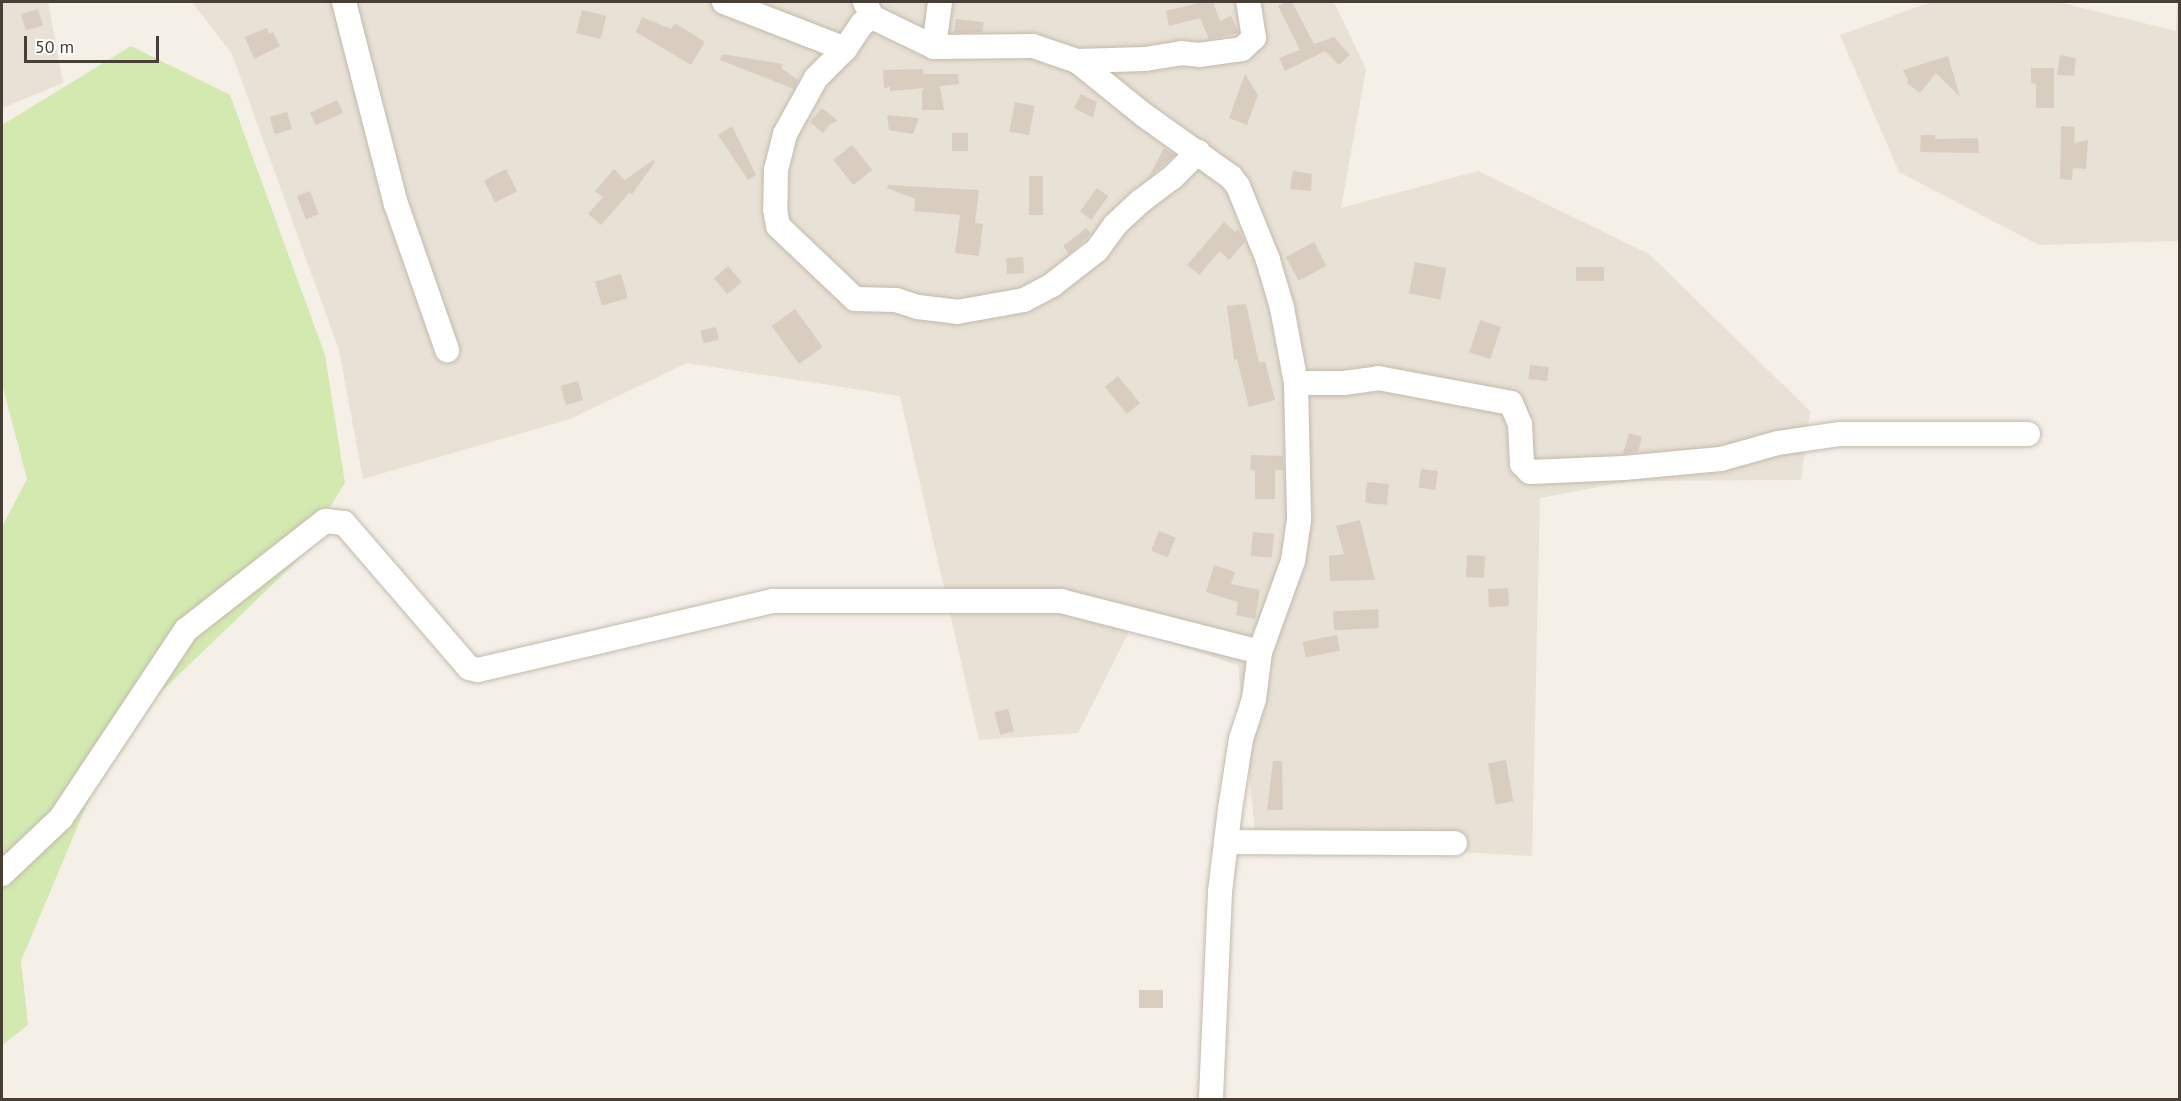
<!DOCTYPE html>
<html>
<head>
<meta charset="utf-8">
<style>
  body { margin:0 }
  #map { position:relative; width:2181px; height:1101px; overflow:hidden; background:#f4efe7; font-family:"PT Sans",sans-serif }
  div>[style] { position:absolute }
  .residential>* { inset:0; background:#e8e1d5 }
  .green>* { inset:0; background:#d3e9b0 }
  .building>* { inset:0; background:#d9cdc0; transform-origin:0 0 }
  .roads { filter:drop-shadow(0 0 2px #c3b9ad) drop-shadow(0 0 2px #c3b9ad) }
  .minor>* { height:24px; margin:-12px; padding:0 12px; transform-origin:12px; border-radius:12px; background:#fff }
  span { translate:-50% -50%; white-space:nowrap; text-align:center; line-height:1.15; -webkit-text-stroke:6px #fff; paint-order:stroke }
  .frame { position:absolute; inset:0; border:3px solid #473f36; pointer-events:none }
  .scale { position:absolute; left:24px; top:36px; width:135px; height:27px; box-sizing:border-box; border:3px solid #473f36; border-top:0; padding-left:8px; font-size:18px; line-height:21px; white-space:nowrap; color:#473f36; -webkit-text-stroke:4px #fff; paint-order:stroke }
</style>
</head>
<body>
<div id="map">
  <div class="residential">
    <div style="clip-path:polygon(2px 2px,48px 2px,63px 83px,2px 108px)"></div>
    <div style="clip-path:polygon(192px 2px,1334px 2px,1366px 69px,1341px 208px,1478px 171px,1649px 254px,1810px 411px,1801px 480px,1630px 481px,1540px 498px,1532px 856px,1256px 841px,1238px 665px,1130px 630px,1078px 733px,979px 740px,900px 396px,687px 363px,570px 419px,363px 479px,339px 350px,232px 54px)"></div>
    <div style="clip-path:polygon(1931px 2px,2058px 2px,2176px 31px,2177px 2px,2179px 2px,2179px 241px,2039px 245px,1899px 172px,1840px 35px)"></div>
  </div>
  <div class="green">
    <div style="clip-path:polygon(131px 46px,230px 95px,325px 355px,345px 483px,297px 561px,116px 735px,21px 961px,28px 1025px,2px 1045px,2px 527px,27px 479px,2px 384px,2px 125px)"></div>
  </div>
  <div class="building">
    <div style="clip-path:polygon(1203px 2px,1213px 2px,1220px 21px,1231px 16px,1239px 33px,1209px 39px,1200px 18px,1169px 26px,1166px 11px)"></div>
    <div style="clip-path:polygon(1286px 2px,1292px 2px,1314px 44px,1334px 37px,1350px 55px,1339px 65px,1325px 51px,1285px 71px,1279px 58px,1300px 50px,1278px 6px)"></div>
    <div style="left:38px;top:9px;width:17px;height:18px;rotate:73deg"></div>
    <div style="left:582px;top:10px;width:25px;height:24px;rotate:14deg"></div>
    <div style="clip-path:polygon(642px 17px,671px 29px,675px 23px,705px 42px,691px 65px,636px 32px)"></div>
    <div style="clip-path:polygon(956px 19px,984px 22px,982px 32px,954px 33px)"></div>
    <div style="clip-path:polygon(267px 28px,269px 34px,273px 32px,280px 46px,254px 59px,245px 37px)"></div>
    <div style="clip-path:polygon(722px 54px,783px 64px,781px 68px,798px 80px,794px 89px,720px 60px)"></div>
    <div style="clip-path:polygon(2060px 55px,2076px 58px,2074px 76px,2057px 75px)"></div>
    <div style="clip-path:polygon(1948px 56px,1960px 97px,1936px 73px,1920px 93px,1907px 83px,1908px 80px,1903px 70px)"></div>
    <div style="clip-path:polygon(2031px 68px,2054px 68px,2054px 108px,2036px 108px,2036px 84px,2031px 83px)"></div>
    <div style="clip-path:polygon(923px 69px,923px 74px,958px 74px,959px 84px,940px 86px,944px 110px,922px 110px,922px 91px,925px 88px,890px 91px,890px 86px,884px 89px,883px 70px)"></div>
    <div style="clip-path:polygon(1245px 74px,1258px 95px,1247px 125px,1229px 118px)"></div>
    <div style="clip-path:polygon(1081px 94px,1097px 102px,1093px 118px,1074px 108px)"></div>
    <div style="left:337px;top:100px;width:14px;height:30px;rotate:65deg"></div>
    <div style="left:1015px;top:102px;width:20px;height:30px;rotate:11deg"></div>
    <div style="clip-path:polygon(822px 108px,838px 121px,830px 124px,823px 133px,810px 122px)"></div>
    <div style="left:287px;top:112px;width:18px;height:18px;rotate:74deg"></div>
    <div style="clip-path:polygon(887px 115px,919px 118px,913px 134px,889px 130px)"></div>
    <div style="clip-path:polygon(732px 126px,756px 175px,748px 180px,718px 135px)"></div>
    <div style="clip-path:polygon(2061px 126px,2075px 127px,2074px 143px,2088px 140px,2086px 169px,2073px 168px,2072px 180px,2060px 179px)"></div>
    <div style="left:952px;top:133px;width:16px;height:18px"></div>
    <div style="clip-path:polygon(1921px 135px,1935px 135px,1935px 139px,1978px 138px,1979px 153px,1920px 152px)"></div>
    <div style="left:852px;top:145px;width:32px;height:24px;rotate:51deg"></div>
    <div style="clip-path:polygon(1164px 148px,1175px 155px,1149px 177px)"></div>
    <div style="clip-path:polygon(653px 160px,655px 162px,632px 194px,629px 193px,601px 225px,588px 214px,603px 197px,595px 191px,614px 169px,625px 180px)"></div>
    <div style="left:506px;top:169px;width:25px;height:25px;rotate:63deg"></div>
    <div style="clip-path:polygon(1293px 171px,1312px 174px,1311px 191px,1290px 189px)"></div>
    <div style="left:1029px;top:176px;width:14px;height:39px"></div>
    <div style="clip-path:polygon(888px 185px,979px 190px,975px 223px,983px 224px,979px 256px,955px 253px,960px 215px,914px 211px,915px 199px,887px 188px)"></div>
    <div style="left:1097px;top:188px;width:14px;height:29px;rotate:36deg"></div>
    <div style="left:310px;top:191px;width:25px;height:14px;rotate:69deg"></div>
    <div style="clip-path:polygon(1224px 222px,1235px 232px,1238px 229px,1245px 242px,1229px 260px,1220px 251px,1199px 275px,1187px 265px)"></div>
    <div style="clip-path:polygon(1086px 228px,1091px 234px,1069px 254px,1063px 246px)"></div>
    <div style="left:1314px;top:242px;width:27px;height:32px;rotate:62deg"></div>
    <div style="left:1023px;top:257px;width:16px;height:17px;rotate:86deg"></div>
    <div style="left:1415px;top:262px;width:32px;height:32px;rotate:11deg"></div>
    <div style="left:728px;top:266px;width:21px;height:19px;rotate:49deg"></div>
    <div style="left:1576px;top:267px;width:28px;height:14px"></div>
    <div style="left:621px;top:274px;width:25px;height:27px;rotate:74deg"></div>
    <div style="clip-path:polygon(1246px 304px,1259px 363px,1265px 361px,1275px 400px,1249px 407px,1237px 359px,1234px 360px,1227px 306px)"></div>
    <div style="left:795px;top:309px;width:47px;height:29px;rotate:54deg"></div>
    <div style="left:1480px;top:320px;width:22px;height:34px;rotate:18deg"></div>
    <div style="left:716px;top:327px;width:13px;height:16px;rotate:77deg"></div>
    <div style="left:1530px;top:365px;width:19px;height:14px;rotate:6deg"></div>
    <div style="left:1118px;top:376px;width:35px;height:17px;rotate:51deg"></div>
    <div style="left:578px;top:381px;width:20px;height:18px;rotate:75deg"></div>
    <div style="clip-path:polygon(1629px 433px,1642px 437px,1638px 452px,1623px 454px)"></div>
    <div style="clip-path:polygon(1251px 455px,1283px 456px,1284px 470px,1275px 470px,1275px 499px,1255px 499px,1255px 470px,1250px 470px)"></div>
    <div style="left:1421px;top:469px;width:17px;height:19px;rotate:7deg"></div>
    <div style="left:1367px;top:482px;width:22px;height:21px;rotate:5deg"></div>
    <div style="clip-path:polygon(1360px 520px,1375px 580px,1330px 581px,1329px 556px,1344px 554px,1336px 526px)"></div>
    <div style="left:1159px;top:531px;width:18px;height:21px;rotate:22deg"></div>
    <div style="left:1253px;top:532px;width:21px;height:24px;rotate:5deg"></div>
    <div style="left:1467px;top:555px;width:18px;height:22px;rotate:3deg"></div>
    <div style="clip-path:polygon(1214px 565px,1235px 572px,1231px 584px,1260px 590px,1255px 619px,1236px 615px,1238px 602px,1206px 592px)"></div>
    <div style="left:1508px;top:588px;width:18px;height:20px;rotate:87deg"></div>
    <div style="left:1378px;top:609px;width:19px;height:45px;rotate:87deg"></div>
    <div style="left:1337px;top:635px;width:16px;height:35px;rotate:79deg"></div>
    <div style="left:1008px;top:709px;width:23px;height:14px;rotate:75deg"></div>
    <div style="left:1506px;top:760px;width:42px;height:18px;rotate:80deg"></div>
    <div style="clip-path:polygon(1273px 761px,1282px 761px,1283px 810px,1267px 810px)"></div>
    <div style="left:1139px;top:990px;width:24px;height:18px"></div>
  </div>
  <div class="roads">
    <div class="minor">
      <div style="left:344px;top:2px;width:209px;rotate:75.6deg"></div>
      <div style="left:396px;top:204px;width:155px;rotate:70.7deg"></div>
      <div style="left:724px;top:2px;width:130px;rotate:21.2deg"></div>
      <div style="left:845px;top:49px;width:30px;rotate:-56deg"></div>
      <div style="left:862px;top:24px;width:12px;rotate:-35deg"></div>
      <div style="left:865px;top:2px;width:17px;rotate:65deg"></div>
      <div style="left:872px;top:17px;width:69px;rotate:25.8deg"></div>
      <div style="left:934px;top:47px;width:99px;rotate:-0.6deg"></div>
      <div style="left:1033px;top:46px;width:46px;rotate:18.8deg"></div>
      <div style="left:1077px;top:61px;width:86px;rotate:38.9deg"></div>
      <div style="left:1144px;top:115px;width:107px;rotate:35.5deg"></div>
      <div style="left:1231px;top:177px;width:11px;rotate:52deg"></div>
      <div style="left:1238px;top:186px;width:80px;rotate:67.9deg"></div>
      <div style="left:1268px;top:260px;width:50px;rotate:73.7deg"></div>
      <div style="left:1282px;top:308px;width:76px;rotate:79.4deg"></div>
      <div style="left:1296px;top:383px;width:137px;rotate:88.7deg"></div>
      <div style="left:1299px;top:520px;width:41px;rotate:98.3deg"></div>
      <div style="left:1293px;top:561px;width:97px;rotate:109.9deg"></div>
      <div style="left:1260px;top:652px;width:47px;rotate:97.3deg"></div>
      <div style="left:1254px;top:699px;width:42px;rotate:108deg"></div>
      <div style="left:1241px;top:739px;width:71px;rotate:98.9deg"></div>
      <div style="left:1230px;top:809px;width:84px;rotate:96.9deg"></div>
      <div style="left:1220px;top:892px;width:208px;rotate:92.5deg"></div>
      <div style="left:934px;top:47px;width:45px;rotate:-82.4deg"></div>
      <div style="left:845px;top:49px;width:41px;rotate:135deg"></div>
      <div style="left:816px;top:78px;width:64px;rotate:119deg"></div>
      <div style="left:785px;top:134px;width:37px;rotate:104deg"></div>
      <div style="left:776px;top:170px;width:39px;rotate:91deg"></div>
      <div style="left:775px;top:209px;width:17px;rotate:80deg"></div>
      <div style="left:778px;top:226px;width:106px;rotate:43.5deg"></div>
      <div style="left:855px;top:299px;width:41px;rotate:1.4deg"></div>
      <div style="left:896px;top:300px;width:23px;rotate:18deg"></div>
      <div style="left:918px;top:307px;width:39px;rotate:7deg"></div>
      <div style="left:957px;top:312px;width:68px;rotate:-10.2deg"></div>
      <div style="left:1024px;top:300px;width:32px;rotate:-28deg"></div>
      <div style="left:1052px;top:285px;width:57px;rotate:-37.9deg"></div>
      <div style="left:1097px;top:250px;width:31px;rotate:-54deg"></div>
      <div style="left:1115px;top:225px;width:35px;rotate:-43deg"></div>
      <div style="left:1141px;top:201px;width:39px;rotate:-37deg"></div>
      <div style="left:1172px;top:178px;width:37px;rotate:-45deg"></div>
      <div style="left:1077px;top:61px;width:68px;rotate:-1.7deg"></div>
      <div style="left:1145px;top:59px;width:36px;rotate:-9deg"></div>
      <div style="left:1181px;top:53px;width:18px;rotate:6deg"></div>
      <div style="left:1199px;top:55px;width:43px;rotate:-7.9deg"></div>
      <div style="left:1242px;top:49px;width:16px;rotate:-43deg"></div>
      <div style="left:1254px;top:38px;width:36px;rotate:-99deg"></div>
      <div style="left:1296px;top:383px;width:48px"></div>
      <div style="left:1344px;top:383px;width:34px;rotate:-8deg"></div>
      <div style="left:1378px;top:378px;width:135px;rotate:10.6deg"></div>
      <div style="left:1511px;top:403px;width:23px;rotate:67deg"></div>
      <div style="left:1520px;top:424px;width:40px;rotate:87.1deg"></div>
      <div style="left:1522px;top:464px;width:11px;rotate:45deg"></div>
      <div style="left:1530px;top:472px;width:94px;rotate:-2.4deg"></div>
      <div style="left:1624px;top:468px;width:97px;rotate:-5.3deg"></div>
      <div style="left:1721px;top:459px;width:59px;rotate:-15.7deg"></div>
      <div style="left:1778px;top:443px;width:63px;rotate:-8.3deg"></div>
      <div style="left:1840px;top:434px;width:188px"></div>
      <div style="left:1226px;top:842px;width:229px;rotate:0.3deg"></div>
      <div style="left:2px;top:874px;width:81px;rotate:-43.5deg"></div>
      <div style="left:61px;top:818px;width:226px;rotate:-56.4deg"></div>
      <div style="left:186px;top:630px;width:177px;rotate:-38.1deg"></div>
      <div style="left:325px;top:521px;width:19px;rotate:6deg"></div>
      <div style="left:344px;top:523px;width:191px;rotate:49.2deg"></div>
      <div style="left:469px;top:668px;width:9px;rotate:13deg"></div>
      <div style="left:478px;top:670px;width:303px;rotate:-13.2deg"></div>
      <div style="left:773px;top:601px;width:288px"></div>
      <div style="left:1061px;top:601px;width:205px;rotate:14.4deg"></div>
    </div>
  </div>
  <div class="frame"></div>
  <div class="scale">50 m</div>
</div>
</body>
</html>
